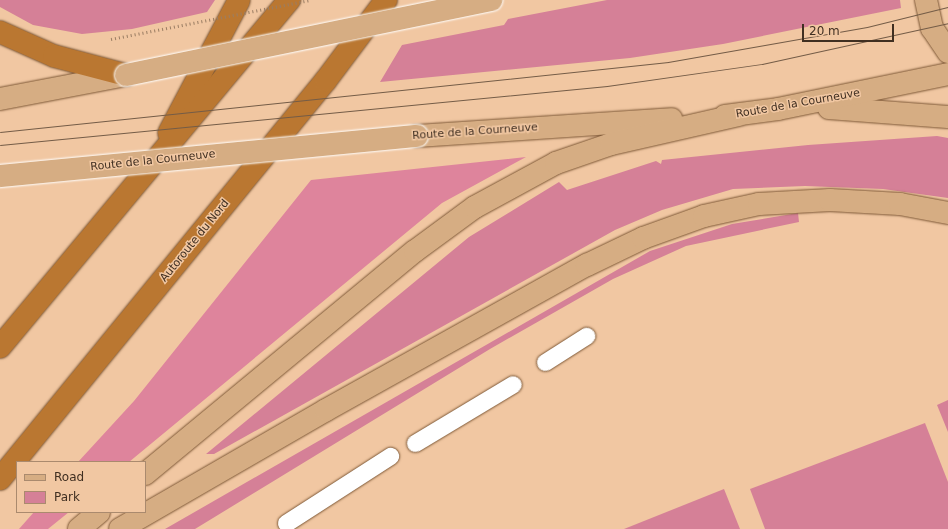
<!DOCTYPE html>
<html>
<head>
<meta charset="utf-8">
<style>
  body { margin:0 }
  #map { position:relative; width:948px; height:529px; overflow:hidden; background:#f1c7a2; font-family:"DejaVu Sans",sans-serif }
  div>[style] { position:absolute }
  .green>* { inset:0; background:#d58097 }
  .forest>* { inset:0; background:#de849c }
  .roads { filter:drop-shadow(0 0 1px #7e5937) drop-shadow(0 0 1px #7e5937) }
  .lane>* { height:17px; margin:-8.5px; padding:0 8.5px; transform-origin:8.5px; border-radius:8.5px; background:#fff }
  .primary>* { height:22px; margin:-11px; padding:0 11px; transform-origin:11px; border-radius:11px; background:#d6ad83 }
  .highway>* { height:22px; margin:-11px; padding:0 11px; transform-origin:11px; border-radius:11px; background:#ba7731 }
  .tram>* { height:1px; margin:-0.5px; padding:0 0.5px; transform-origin:0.5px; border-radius:0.5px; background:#745c47 }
  .path-bridge>* { height:2.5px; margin-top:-1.25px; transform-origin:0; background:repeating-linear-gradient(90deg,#997c62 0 1px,transparent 0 4px) }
  .bridges { filter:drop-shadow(0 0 1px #fff) drop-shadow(0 0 1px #fff) }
  .primary-bridge>* { height:22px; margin:-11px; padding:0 11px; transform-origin:11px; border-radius:11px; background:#d6ad83 }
  span { translate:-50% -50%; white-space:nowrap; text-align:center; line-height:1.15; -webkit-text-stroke:3px #f1c7a2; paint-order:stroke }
  .street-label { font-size:11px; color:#402f21 }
  .legend { position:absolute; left:16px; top:461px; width:130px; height:52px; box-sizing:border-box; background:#f1c7a2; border:1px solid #aa8a6e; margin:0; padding:5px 7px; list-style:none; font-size:12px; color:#402f21 }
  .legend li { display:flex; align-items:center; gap:8px; height:20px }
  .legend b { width:20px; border:1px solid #aa8a6e }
  .scale { position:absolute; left:802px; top:24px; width:92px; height:18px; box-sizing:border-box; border:2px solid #402f21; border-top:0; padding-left:5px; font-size:12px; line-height:14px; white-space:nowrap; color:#402f21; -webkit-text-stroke:3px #f1c7a2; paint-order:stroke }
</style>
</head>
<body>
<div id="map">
  <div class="green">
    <div style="clip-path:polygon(0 0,215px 0,207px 12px,132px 29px,82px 34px,33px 25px,0 7px)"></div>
    <div style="clip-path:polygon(607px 0,900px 0,901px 8px,723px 44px,630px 58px,380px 82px,402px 45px,504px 25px,508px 19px)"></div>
    <div style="clip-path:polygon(937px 136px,948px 138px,948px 198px,883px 189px,805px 186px,733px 189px,662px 210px,615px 230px,214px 454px,206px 454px,469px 237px,559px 182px,567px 190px,656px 161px,661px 164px,662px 160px,808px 145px)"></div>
    <div style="clip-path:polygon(798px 213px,799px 222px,686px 246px,613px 279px,490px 349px,195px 529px,165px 529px,650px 251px,732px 224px)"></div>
    <div style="clip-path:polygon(948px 400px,948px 432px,937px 405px)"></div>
    <div style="clip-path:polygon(925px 423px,948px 482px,948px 529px,765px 529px,750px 489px)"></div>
    <div style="clip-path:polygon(724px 489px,740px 529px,624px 529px)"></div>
  </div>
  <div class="forest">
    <div style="clip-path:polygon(526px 157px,442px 203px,129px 462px,78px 462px,134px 401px,311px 180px)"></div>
    <div style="clip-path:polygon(34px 512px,69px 512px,48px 529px,19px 529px)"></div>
  </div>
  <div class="roads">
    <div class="lane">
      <div style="left:545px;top:362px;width:49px;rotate:-32.4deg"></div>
      <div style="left:415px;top:443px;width:114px;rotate:-31deg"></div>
      <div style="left:286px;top:523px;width:124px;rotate:-32.8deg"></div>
    </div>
    <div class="primary">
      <div style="left:926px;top:0;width:29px;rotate:78deg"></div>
      <div style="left:932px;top:28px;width:29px;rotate:56deg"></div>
      <div style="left:0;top:99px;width:128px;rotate:-10.8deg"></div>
      <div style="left:829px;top:108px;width:119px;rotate:4.3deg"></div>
      <div style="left:725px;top:116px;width:53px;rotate:-7.5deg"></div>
      <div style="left:778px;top:109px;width:174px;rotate:-11.6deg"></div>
      <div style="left:417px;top:136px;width:255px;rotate:-3.8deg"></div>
      <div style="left:145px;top:474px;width:350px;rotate:-39.6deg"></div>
      <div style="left:415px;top:251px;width:74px;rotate:-36.3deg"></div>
      <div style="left:475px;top:207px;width:92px;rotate:-28.5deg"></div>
      <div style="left:556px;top:163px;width:58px;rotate:-19.1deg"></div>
      <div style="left:611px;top:144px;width:131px;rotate:-12.8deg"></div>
      <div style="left:79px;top:529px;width:26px;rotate:-40deg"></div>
      <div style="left:120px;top:529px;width:238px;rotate:-30deg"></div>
      <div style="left:326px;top:410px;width:299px;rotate:-29.1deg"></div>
      <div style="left:587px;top:265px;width:62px;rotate:-25.7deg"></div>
      <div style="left:643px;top:238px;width:65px;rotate:-19.8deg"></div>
      <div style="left:704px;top:216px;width:56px;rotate:-12.3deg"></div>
      <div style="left:759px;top:204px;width:71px;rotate:-3.2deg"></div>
      <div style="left:830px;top:200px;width:70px;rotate:3.3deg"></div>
      <div style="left:900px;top:204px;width:49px;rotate:10.6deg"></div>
    </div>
    <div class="highway">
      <div style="left:0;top:32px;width:59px;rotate:24deg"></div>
      <div style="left:54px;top:56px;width:74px;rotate:14.8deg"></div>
      <div style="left:169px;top:133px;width:150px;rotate:-62.2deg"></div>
      <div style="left:0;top:347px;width:452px;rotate:-50.2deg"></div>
      <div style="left:0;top:479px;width:515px;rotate:-50.75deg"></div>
      <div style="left:326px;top:80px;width:100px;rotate:-53.1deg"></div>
    </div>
  </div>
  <div class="tram">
    <div style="left:0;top:132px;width:672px;rotate:-5.98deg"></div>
    <div style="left:668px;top:62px;width:202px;rotate:-10deg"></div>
    <div style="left:867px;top:27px;width:83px;rotate:-13.9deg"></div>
    <div style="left:0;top:145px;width:610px;rotate:-5.55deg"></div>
    <div style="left:607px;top:86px;width:157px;rotate:-8.1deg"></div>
    <div style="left:762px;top:64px;width:190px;rotate:-12.4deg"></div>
  </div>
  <div class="path-bridge">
    <div style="left:111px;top:39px;width:203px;rotate:-11.1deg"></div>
  </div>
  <div class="bridges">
    <div class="primary-bridge">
      <div style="left:126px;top:75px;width:373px;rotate:-11.6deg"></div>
      <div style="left:0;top:176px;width:419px;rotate:-5.5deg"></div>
    </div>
  </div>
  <div class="street-label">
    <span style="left:798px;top:104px;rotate:-10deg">Route de la Courneuve</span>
    <span style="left:475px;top:132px;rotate:-4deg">Route de la Courneuve</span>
    <span style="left:153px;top:161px;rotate:-6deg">Route de la Courneuve</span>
    <span style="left:195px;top:241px;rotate:-51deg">Autoroute du Nord</span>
  </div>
  <ul class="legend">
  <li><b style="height:5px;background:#d6ad83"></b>Road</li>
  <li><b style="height:11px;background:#d58097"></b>Park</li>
  </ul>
  <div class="scale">20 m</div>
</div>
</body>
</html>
